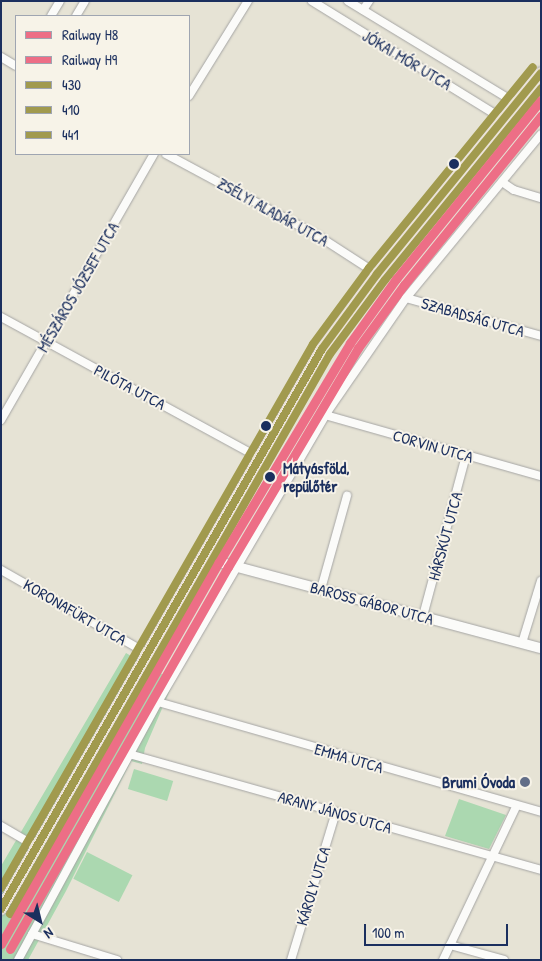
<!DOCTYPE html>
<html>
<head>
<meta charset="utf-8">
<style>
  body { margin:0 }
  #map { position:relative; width:542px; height:961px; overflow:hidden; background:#e6e3d5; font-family:"Patrick Hand",sans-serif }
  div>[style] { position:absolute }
  .green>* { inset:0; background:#abd8b0; transform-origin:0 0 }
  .roads { filter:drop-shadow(0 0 1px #a5a5a4) drop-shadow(0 0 1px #a5a5a4) }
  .minor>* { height:8px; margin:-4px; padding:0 4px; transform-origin:4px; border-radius:4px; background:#fbfbf9 }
  .tertiary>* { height:10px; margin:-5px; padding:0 5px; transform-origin:5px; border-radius:5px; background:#fbfbf9 }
  .primary>* { height:12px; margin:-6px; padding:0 6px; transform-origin:6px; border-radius:6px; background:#ebe3d8 }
  .bus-1>* { height:8px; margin:-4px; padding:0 4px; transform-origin:4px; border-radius:4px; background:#a19a4e }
  .bus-2>* { height:8px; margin:-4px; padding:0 4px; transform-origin:4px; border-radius:4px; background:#a19a4e }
  .bus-3>* { height:8px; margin:-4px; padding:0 4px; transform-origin:4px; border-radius:4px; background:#a19a4e }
  .rail-1>* { height:9px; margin:-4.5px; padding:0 4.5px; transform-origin:4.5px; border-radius:4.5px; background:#ed6e86 }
  .rail-2>* { height:9px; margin:-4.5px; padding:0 4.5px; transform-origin:4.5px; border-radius:4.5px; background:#ed6e86 }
  .dots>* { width:14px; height:14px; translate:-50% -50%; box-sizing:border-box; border:2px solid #f7f3e8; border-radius:50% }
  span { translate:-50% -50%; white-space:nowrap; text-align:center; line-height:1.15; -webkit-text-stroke:4px #f7f3e8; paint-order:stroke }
  .street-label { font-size:16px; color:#1b2f5e }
  .stop-label { font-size:16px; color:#1b2f5e; font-weight:700 }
  .left { translate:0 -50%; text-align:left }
  .poi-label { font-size:16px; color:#1b2f5e; font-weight:700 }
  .right { translate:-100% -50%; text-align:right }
  .frame { position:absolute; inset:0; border:2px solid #1b2f5e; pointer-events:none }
  .legend { position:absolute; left:15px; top:15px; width:175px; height:140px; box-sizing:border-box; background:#f7f3e8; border:1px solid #9fa5b1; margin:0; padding:6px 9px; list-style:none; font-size:15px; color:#1b2f5e }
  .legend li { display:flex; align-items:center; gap:10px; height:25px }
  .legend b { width:25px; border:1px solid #9fa5b1 }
  .north { position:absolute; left:15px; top:896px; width:50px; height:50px; -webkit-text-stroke:4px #f7f3e8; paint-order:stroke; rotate:144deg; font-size:14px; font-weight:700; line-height:20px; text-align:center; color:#1b2f5e }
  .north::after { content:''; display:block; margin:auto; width:18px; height:22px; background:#1b2f5e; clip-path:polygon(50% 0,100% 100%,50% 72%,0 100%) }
  .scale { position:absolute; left:364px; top:924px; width:144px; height:22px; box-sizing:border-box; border:2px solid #1b2f5e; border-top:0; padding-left:6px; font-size:15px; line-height:18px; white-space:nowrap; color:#1b2f5e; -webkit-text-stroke:4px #f7f3e8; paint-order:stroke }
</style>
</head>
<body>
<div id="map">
  <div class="green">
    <div style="clip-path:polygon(126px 653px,174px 681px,145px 748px,142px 764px,131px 761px,66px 891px,28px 960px,1px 960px,1px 866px)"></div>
    <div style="left:134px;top:769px;width:41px;height:21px;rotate:17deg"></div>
    <div style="clip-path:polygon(459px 799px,506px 815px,489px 849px,445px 836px)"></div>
    <div style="left:87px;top:852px;width:51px;height:30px;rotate:27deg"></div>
  </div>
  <div class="roads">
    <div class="minor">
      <div style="left:312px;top:1px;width:225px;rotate:31.7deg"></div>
      <div style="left:348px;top:1px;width:197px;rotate:31.3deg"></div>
      <div style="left:363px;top:10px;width:11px;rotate:-56deg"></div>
      <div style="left:51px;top:16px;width:17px;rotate:-59deg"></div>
      <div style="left:76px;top:16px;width:17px;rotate:-59deg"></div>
      <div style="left:1px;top:57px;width:17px;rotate:31deg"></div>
      <div style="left:189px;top:96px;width:112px;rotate:-58.2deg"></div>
      <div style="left:166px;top:154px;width:175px;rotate:28.3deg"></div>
      <div style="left:320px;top:237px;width:68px;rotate:33deg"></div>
      <div style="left:502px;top:182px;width:14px;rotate:34deg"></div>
      <div style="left:514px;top:190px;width:28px;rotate:17deg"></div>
      <div style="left:406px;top:298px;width:140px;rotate:15.7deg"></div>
      <div style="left:1px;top:317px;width:293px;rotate:28.6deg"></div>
      <div style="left:325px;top:415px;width:224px;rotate:15.8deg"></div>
      <div style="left:1px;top:420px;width:307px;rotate:-60.1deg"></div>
      <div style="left:1px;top:570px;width:169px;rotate:29.7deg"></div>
      <div style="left:321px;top:589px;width:97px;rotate:-74.4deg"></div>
      <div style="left:423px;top:616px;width:166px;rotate:-75deg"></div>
      <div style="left:522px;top:643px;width:65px;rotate:-73deg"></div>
      <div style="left:158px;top:702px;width:398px;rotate:16deg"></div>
      <div style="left:129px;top:754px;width:428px;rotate:15.7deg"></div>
      <div style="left:1px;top:826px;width:42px;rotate:30.3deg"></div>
      <div style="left:32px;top:934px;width:89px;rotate:17deg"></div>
      <div style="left:450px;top:945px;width:56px;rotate:15.5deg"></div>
      <div style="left:18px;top:960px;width:294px;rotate:-61.5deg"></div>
      <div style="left:158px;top:702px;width:337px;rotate:-59.7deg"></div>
      <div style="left:328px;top:411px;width:137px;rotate:-55.4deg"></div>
      <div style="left:406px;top:298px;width:212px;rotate:-50.5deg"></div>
      <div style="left:291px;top:960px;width:155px;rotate:-73.1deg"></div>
      <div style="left:443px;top:960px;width:170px;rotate:-64.5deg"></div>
    </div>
    <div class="tertiary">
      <div style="left:204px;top:553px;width:17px;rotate:31deg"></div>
      <div style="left:219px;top:562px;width:333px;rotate:15deg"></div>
    </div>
    <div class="primary">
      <div style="left:1px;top:909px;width:645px;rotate:-60.18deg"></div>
      <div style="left:322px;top:349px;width:93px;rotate:-53.7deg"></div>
      <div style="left:377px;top:274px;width:259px;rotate:-50.8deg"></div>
    </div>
  </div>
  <div class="bus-1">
    <div style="left:1px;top:909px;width:645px;rotate:-60.18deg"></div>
    <div style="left:322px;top:349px;width:93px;rotate:-53.7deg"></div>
    <div style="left:377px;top:274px;width:259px;rotate:-50.8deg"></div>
  </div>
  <div class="bus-2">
    <div style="left:10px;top:914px;width:645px;rotate:-60.26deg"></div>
    <div style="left:330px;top:354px;width:92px;rotate:-53.4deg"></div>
    <div style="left:385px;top:280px;width:247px;rotate:-50.8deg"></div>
  </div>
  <div class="bus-3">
    <div style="left:1px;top:888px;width:627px;rotate:-60.16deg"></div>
    <div style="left:313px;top:344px;width:94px;rotate:-53.6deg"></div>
    <div style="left:369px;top:268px;width:259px;rotate:-50.8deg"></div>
  </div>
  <div class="rail-1">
    <div style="left:1px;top:944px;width:440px;rotate:-60.3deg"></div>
    <div style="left:219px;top:562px;width:255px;rotate:-59.1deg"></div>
    <div style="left:350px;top:343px;width:79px;rotate:-54.3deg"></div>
    <div style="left:396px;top:279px;width:230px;rotate:-51deg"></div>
  </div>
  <div class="rail-2">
    <div style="left:10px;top:949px;width:440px;rotate:-60.3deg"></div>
    <div style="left:228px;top:567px;width:255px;rotate:-59.3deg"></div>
    <div style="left:358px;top:348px;width:78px;rotate:-53.9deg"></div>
    <div style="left:404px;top:285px;width:218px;rotate:-51deg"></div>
  </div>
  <div class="dots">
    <div style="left:454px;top:164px;background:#1b2f5e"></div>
    <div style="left:266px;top:426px;background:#1b2f5e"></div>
    <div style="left:270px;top:477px;background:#1b2f5e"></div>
    <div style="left:525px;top:782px;background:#626e88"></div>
  </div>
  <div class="street-label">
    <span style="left:407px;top:60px;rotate:31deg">JÓKAI MÓR UTCA</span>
    <span style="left:273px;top:212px;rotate:29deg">ZSÉLYI ALADÁR UTCA</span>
    <span style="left:78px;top:287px;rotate:-60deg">MÉSZÁROS JÓZSEF UTCA</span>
    <span style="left:473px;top:317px;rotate:16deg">SZABADSÁG UTCA</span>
    <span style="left:130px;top:387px;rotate:28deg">PILÓTA UTCA</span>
    <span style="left:433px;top:446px;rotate:16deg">CORVIN UTCA</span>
    <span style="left:445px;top:536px;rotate:-75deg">HÁRSKÚT UTCA</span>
    <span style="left:372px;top:603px;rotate:15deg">BAROSS GÁBOR UTCA</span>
    <span style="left:75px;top:612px;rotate:30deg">KORONAFÜRT UTCA</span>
    <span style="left:349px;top:758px;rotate:16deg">EMMA UTCA</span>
    <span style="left:335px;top:812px;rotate:16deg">ARANY JÁNOS UTCA</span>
    <span style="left:313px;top:886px;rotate:-73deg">KÁROLY UTCA</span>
  </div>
  <div class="stop-label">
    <span class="left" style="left:283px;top:477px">Mátyásföld,<br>repülőtér</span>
  </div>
  <div class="poi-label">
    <span class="right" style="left:515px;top:782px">Brumi Óvoda</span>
  </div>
  <div class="frame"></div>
  <ul class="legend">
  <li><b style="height:6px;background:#ed6e86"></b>Railway H8</li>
  <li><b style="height:6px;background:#ed6e86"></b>Railway H9</li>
  <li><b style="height:6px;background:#a19a4e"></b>430</li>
  <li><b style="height:6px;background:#a19a4e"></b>410</li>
  <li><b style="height:6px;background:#a19a4e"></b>441</li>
  </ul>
  <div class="north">N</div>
  <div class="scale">100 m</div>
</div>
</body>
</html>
